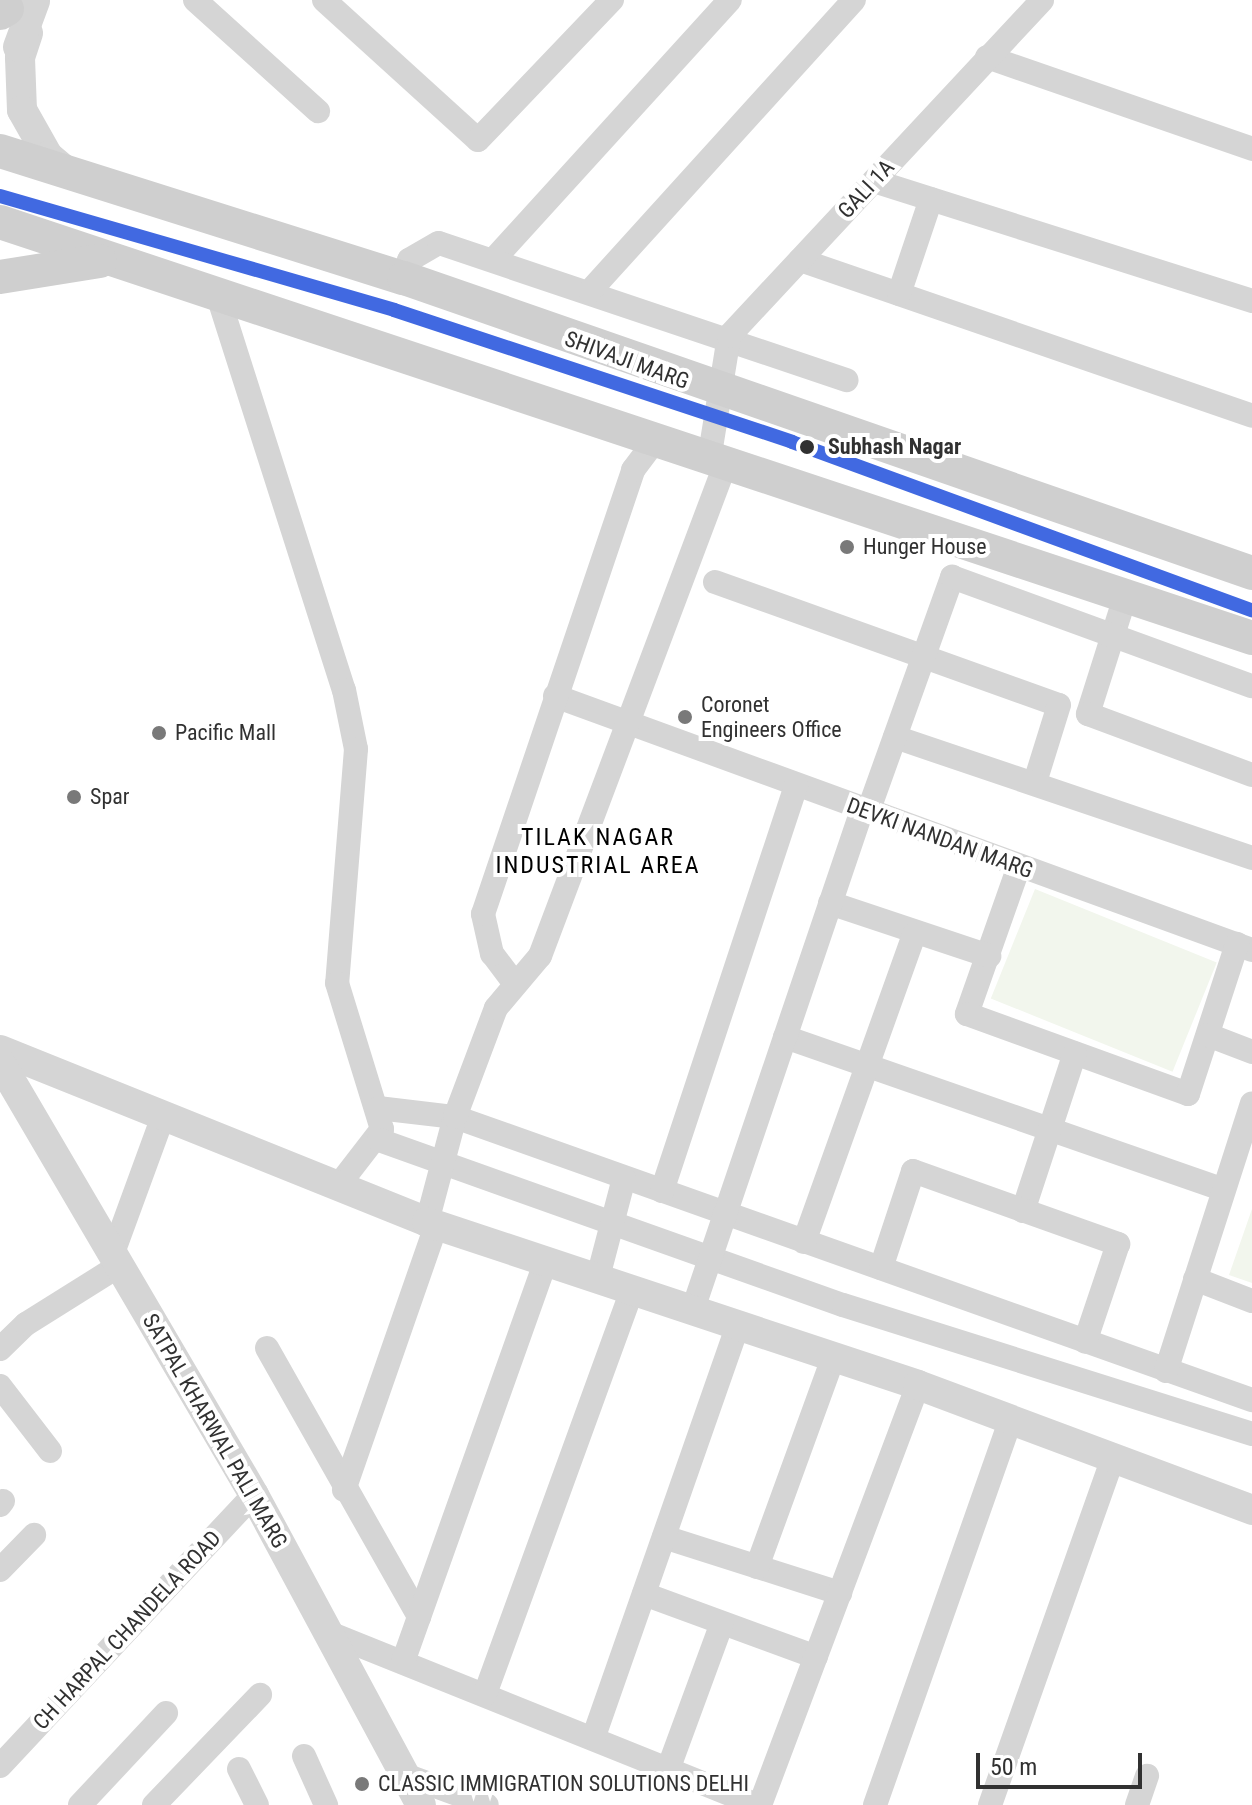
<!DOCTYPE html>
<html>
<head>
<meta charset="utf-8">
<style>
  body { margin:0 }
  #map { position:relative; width:1252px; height:1805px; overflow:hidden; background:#fff; font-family:"Roboto Condensed",sans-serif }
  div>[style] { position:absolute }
  .green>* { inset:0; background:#f2f6ed; transform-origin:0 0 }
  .minor>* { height:24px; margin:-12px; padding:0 12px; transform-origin:12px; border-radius:12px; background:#d5d5d5 }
  .tertiary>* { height:30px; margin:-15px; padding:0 15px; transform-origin:15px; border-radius:15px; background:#d5d5d5 }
  .secondary>* { height:34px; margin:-17px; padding:0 17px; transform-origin:17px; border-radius:17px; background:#cfcfcf }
  .metro-1>* { height:14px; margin:-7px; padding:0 7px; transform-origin:7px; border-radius:7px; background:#4169e1 }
  .dots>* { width:22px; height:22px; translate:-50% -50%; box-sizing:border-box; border:4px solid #fff; border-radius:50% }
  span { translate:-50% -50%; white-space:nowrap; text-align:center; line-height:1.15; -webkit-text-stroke:8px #fff; paint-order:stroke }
  .street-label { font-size:22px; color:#313131 }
  .stop-label { font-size:22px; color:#313131; font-weight:700 }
  .left { translate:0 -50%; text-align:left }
  .poi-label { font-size:22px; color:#313131 }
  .neighbourhood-label { font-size:24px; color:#000; letter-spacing:2px }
  .scale { position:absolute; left:976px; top:1753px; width:166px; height:36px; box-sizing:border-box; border:4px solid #313131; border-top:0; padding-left:10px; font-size:24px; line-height:28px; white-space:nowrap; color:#313131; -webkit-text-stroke:6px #fff; paint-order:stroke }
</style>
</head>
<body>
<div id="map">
  <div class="green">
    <div style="left:1035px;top:889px;width:196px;height:118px;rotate:22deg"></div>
    <div style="clip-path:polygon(1252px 1209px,1252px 1283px,1229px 1275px)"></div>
  </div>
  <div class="minor">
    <div style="left:195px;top:0;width:166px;rotate:42.1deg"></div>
    <div style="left:324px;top:0;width:208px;rotate:42.3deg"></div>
    <div style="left:478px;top:140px;width:194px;rotate:-46.3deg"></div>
    <div style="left:987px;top:57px;width:281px;rotate:19.1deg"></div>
    <div style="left:874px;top:181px;width:397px;rotate:17.6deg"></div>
    <div style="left:495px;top:258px;width:349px;rotate:-47.7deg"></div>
    <div style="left:800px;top:260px;width:478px;rotate:19deg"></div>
    <div style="left:404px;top:278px;width:19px;rotate:-74deg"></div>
    <div style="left:409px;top:260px;width:34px;rotate:-30deg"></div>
    <div style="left:439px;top:243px;width:430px;rotate:18.6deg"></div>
    <div style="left:590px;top:291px;width:393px;rotate:-47.8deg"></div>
    <div style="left:899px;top:294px;width:100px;rotate:-71.4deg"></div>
    <div style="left:219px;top:299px;width:410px;rotate:72.3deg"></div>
    <div style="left:344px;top:690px;width:60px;rotate:78.5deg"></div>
    <div style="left:356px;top:749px;width:235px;rotate:94.6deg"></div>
    <div style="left:337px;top:983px;width:153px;rotate:72.9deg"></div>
    <div style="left:382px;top:1129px;width:72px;rotate:127.7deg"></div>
    <div style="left:709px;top:460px;width:126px;rotate:-80.8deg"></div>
    <div style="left:729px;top:336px;width:459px;rotate:-47deg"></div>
    <div style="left:715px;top:582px;width:365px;rotate:19.7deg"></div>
    <div style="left:1059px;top:705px;width:81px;rotate:107.3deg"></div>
    <div style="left:1126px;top:594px;width:126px;rotate:107.6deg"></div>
    <div style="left:1088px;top:714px;width:175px;rotate:20.4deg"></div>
    <div style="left:555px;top:696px;width:742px;rotate:20.02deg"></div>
    <div style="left:895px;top:737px;width:377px;rotate:18.7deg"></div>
    <div style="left:868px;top:812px;width:250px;rotate:-70.3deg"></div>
    <div style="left:952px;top:577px;width:319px;rotate:20deg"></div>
    <div style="left:1019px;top:866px;width:157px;rotate:109.4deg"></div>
    <div style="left:967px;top:1014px;width:235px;rotate:19.9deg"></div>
    <div style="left:1188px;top:1094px;width:158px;rotate:-71.9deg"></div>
    <div style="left:830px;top:903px;width:168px;rotate:18.4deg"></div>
    <div style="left:515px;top:984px;width:38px;rotate:-127deg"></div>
    <div style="left:492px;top:954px;width:41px;rotate:-102.7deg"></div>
    <div style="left:483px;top:914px;width:469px;rotate:-71.3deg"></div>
    <div style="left:633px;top:470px;width:35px;rotate:-53deg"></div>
    <div style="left:1208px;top:1035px;width:47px;rotate:21.1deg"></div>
    <div style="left:785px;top:1037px;width:463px;rotate:19.2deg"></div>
    <div style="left:378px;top:1108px;width:78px;rotate:6.7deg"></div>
    <div style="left:455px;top:1117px;width:846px;rotate:19.55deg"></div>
    <div style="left:379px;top:1140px;width:492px;rotate:19.6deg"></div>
    <div style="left:843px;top:1305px;width:429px;rotate:17.5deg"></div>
    <div style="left:662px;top:1191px;width:427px;rotate:-71.7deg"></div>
    <div style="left:1023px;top:1211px;width:166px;rotate:-71.8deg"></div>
    <div style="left:427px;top:1222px;width:109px;rotate:-75.1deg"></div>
    <div style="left:455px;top:1117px;width:116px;rotate:-69.4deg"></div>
    <div style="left:496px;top:1008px;width:68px;rotate:-49.8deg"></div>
    <div style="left:540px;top:956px;width:525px;rotate:-69.35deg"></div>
    <div style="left:804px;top:1242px;width:326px;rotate:-70.3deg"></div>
    <div style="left:113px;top:1253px;width:146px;rotate:-69.9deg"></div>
    <div style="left:881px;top:1268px;width:102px;rotate:-71.7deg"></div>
    <div style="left:913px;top:1171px;width:218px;rotate:19.6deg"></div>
    <div style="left:1118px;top:1244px;width:103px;rotate:108.6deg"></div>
    <div style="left:1195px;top:1279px;width:61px;rotate:21.1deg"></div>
    <div style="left:597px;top:1281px;width:106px;rotate:-75.3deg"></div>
    <div style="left:692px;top:1312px;width:530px;rotate:-71.29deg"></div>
    <div style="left:267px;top:1348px;width:309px;rotate:60.5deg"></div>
    <div style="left:0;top:1349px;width:36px;rotate:-44deg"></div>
    <div style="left:26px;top:1324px;width:111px;rotate:-32.1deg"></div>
    <div style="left:1166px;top:1371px;width:281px;rotate:-72.2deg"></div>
    <div style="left:0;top:1386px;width:82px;rotate:52.4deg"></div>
    <div style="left:344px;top:1490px;width:280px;rotate:-70.8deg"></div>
    <div style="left:0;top:1505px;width:5px;rotate:-53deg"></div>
    <div style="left:664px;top:1537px;width:185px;rotate:17.7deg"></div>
    <div style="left:757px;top:1567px;width:222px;rotate:-70deg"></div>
    <div style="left:0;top:1570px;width:49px;rotate:-45.8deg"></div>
    <div style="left:644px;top:1594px;width:183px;rotate:20.1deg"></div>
    <div style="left:329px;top:1633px;width:461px;rotate:21.9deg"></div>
    <div style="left:403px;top:1662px;width:424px;rotate:-70.4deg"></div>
    <div style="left:485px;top:1694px;width:428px;rotate:-70deg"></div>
    <div style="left:594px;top:1736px;width:433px;rotate:-70.7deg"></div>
    <div style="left:304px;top:1756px;width:54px;rotate:65.8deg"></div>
    <div style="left:0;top:1766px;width:371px;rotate:-46.9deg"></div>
    <div style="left:669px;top:1767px;width:153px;rotate:-69.8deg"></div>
    <div style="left:239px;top:1769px;width:40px;rotate:63.4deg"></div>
    <div style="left:405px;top:1775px;width:87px;rotate:20.1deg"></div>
    <div style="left:80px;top:1805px;width:126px;rotate:-46.9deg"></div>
    <div style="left:154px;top:1805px;width:153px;rotate:-46.1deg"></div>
    <div style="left:760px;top:1805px;width:449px;rotate:-69.4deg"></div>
    <div style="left:875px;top:1805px;width:407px;rotate:-70.6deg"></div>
    <div style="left:990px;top:1805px;width:365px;rotate:-70.5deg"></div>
    <div style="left:1137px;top:1805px;width:31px;rotate:-71deg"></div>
  </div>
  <div class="tertiary">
    <div style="left:28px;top:33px;width:26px;rotate:108deg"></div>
    <div style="left:20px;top:58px;width:52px;rotate:87.8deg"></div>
    <div style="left:22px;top:110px;width:53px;rotate:60.5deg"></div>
    <div style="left:48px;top:156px;width:26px;rotate:40deg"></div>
    <div style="left:18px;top:47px;width:49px;rotate:-69.7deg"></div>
    <div style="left:0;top:1050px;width:460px;rotate:21.9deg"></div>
    <div style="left:427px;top:1222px;width:517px;rotate:18.36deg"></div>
    <div style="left:918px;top:1385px;width:357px;rotate:20.5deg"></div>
    <div style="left:0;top:1062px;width:502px;rotate:59.6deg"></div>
    <div style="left:254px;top:1495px;width:352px;rotate:61.7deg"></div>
  </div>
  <div class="secondary">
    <div style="left:0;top:13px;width:8px;rotate:-30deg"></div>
    <div style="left:0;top:151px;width:423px;rotate:17.5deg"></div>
    <div style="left:404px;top:278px;width:898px;rotate:19.18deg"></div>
    <div style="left:0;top:222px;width:1319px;rotate:18.38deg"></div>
    <div style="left:0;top:277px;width:101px;rotate:-9.1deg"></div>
  </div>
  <div class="metro-1">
    <div style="left:0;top:196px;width:410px;rotate:16.1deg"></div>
    <div style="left:394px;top:310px;width:419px;rotate:18.3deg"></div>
    <div style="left:792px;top:442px;width:490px;rotate:20.1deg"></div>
  </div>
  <div class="dots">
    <div style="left:807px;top:447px;background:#313131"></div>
    <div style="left:847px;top:547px;background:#797979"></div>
    <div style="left:685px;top:717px;background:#797979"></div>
    <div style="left:159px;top:733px;background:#797979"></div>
    <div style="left:74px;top:797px;background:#797979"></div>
    <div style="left:362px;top:1784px;background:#797979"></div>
  </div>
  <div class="street-label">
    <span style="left:866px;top:189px;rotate:-47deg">GALI 1A</span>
    <span style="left:627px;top:360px;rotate:20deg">SHIVAJI MARG</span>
    <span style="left:940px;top:838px;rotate:20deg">DEVKI NANDAN MARG</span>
    <span style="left:215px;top:1431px;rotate:60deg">SATPAL KHARWAL PALI MARG</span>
    <span style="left:127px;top:1630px;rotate:-47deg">CH HARPAL CHANDELA ROAD</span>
  </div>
  <div class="stop-label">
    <span class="left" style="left:828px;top:447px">Subhash Nagar</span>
  </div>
  <div class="poi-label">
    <span class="left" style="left:863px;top:547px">Hunger House</span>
    <span class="left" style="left:701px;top:717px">Coronet<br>Engineers Office</span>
    <span class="left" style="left:175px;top:733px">Pacific Mall</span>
    <span class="left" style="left:90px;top:797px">Spar</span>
    <span class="left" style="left:378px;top:1784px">CLASSIC IMMIGRATION SOLUTIONS DELHI</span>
  </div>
  <div class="neighbourhood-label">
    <span style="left:598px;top:852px">TILAK NAGAR<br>INDUSTRIAL AREA</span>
  </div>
  <div class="scale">50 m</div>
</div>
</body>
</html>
